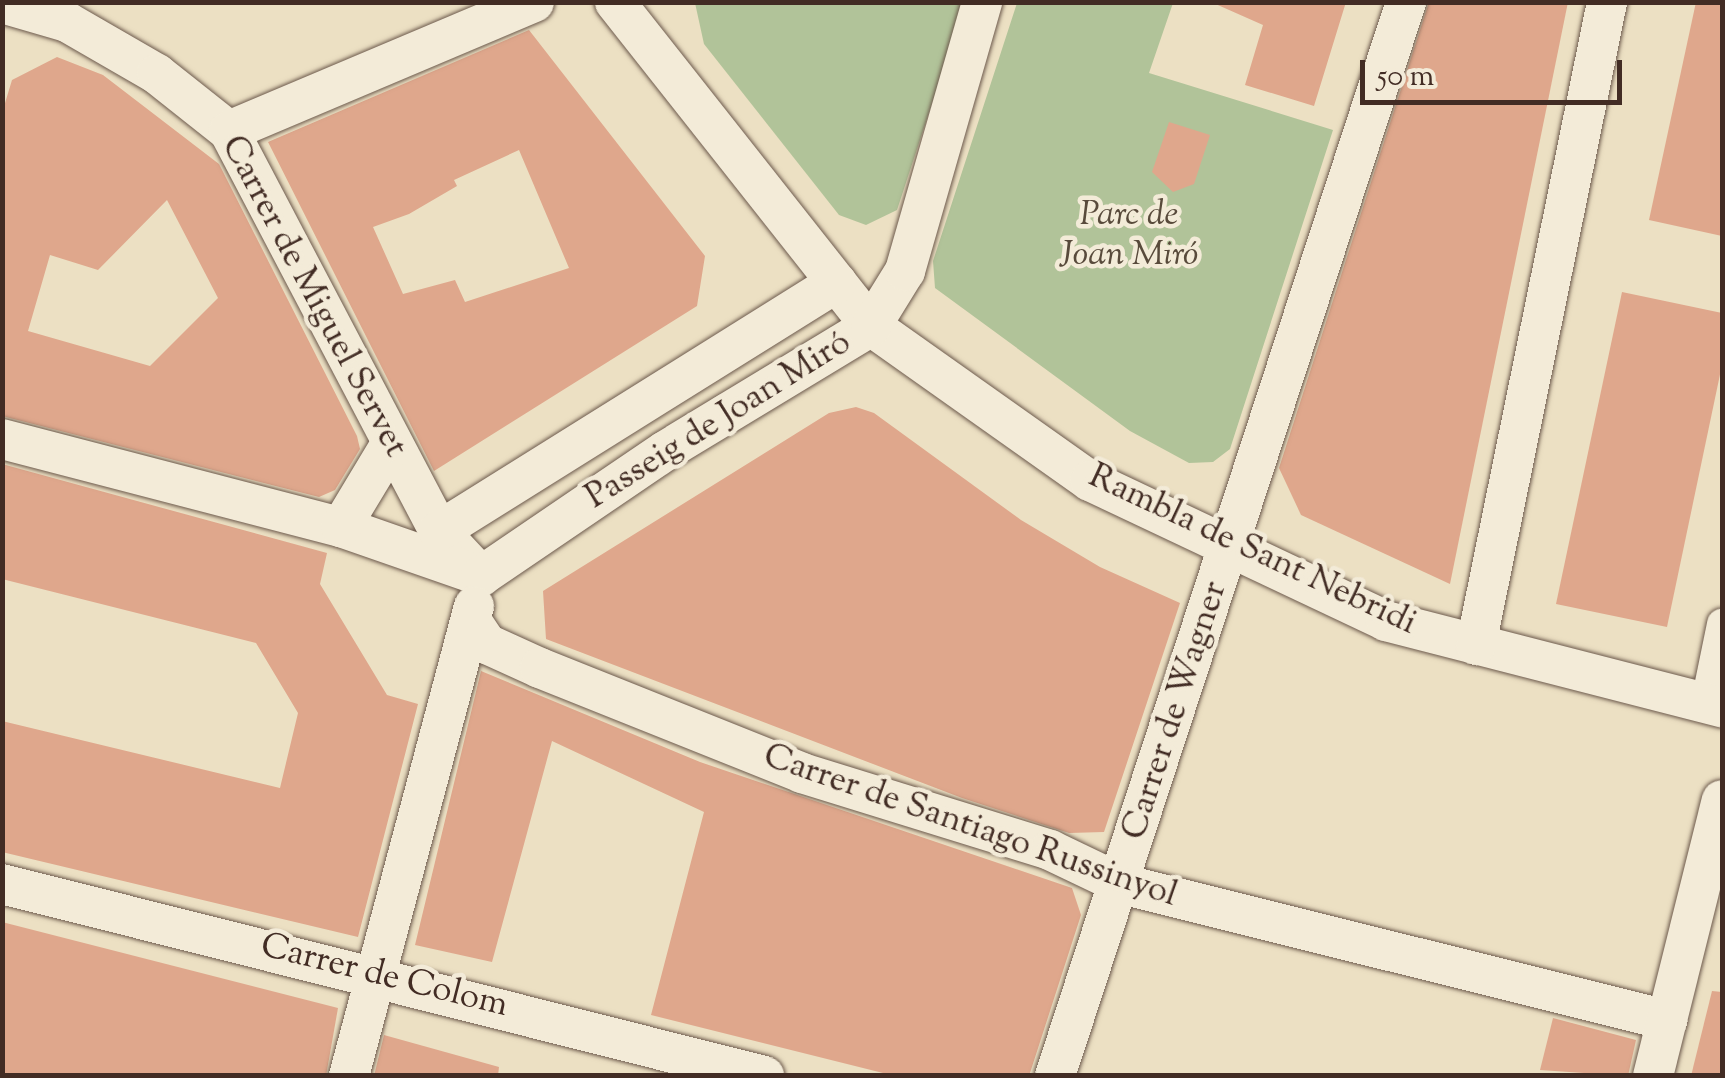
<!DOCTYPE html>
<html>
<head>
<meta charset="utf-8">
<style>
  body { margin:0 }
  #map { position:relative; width:1725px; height:1078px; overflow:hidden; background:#ece0c3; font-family:"Sorts Mill Goudy",serif }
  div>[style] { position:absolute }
  .green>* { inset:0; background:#b1c399 }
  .building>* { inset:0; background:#dfa78c }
  .roads { filter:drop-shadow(0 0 2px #6c594c) drop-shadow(0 0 2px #6c594c) }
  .pedestrian>* { height:30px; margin:-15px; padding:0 15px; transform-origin:15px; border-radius:15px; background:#f3ebd8 }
  .minor>* { height:40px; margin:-20px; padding:0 20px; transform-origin:20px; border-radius:20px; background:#f3ebd8 }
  span { translate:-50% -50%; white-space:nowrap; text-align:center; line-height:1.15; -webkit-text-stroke:9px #f3ebd8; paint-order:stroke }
  .park-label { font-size:35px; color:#584a3b; font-style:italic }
  .street-label { font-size:35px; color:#422c24 }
  .frame { position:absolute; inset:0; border:5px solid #422c24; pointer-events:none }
  .scale { position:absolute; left:1360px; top:60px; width:262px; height:45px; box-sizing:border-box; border:5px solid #422c24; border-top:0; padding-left:12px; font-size:30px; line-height:35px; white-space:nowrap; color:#422c24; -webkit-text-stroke:8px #f3ebd8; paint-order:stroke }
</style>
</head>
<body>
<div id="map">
  <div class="green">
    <div style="clip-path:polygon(695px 3px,965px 3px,897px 210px,866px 225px,839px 215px,704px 44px)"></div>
    <div style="clip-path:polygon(1017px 3px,1173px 3px,1149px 73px,1333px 130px,1230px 449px,1213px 462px,1189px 463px,1130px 431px,935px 288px,933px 261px)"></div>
  </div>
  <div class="building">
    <div style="clip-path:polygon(1211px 2px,1346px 2px,1314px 106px,1245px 85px,1263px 25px)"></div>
    <div style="clip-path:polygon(1429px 2px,1568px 2px,1450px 584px,1301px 515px,1279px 468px)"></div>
    <div style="clip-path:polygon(1696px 2px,1722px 2px,1722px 236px,1649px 220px)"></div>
    <div style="clip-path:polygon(evenodd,529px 30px,705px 256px,697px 306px,434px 471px,268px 142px,529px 30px,519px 150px,569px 268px,465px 302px,455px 280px,403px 294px,373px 227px,409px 214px,457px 186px,454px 180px,519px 150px)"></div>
    <div style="clip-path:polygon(evenodd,57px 57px,103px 75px,219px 164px,357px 436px,360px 449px,335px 490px,319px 497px,2px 416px,2px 113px,12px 80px,57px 57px,167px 200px,218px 298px,150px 366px,28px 331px,50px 255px,98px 270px,167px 200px)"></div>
    <div style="clip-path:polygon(1169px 122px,1210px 135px,1194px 184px,1173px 192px,1152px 172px)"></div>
    <div style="clip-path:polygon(1622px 292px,1722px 313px,1722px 365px,1667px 627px,1556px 604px)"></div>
    <div style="clip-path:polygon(856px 407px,874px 413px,1021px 520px,1100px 567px,1180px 603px,1104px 832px,1069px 833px,962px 798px,546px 639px,543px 591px,829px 413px)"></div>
    <div style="clip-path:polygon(2px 464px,327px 553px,320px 584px,387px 695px,418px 704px,358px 937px,2px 852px,2px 721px,280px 788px,298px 713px,256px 643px,2px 579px)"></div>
    <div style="clip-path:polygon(481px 671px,700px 762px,1072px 888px,1081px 915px,1029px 1076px,895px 1076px,651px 1015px,704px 812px,552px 741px,492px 962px,415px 945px)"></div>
    <div style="clip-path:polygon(2px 922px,338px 1008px,326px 1076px,2px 1076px)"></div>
    <div style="clip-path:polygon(1712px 991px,1722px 992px,1722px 1076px,1691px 1076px)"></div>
    <div style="clip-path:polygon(1553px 1018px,1636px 1040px,1628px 1076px,1540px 1070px)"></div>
    <div style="clip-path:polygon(384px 1035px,499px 1067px,498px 1076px,374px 1076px)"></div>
  </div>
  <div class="roads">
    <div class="pedestrian">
      <div style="left:1706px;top:702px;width:80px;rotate:-78.4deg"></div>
    </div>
    <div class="minor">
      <div style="left:615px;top:2px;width:413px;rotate:51.7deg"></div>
      <div style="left:871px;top:326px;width:268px;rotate:35.3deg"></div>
      <div style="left:1090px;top:481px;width:327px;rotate:25.3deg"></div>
      <div style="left:1386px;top:621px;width:347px;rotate:14.4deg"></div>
      <div style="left:2px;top:3px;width:68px;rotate:16.3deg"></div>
      <div style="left:67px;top:22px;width:104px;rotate:30deg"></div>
      <div style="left:157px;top:74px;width:92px;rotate:38.4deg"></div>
      <div style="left:229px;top:131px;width:452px;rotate:62.3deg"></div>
      <div style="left:439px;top:531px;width:62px;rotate:47deg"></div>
      <div style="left:229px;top:131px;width:331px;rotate:-22.9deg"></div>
      <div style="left:2px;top:439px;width:350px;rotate:14.6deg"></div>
      <div style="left:341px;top:527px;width:140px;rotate:19.2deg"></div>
      <div style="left:341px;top:527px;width:97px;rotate:-58.9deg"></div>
      <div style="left:439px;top:531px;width:469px;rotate:-32deg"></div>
      <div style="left:481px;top:576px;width:222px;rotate:-34.2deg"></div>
      <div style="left:665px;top:451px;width:241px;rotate:-31.2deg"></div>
      <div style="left:871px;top:326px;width:65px;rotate:-58.3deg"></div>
      <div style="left:905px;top:271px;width:280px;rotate:-74deg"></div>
      <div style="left:472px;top:622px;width:27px;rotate:56deg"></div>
      <div style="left:487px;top:644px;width:58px;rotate:24.4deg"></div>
      <div style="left:540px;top:668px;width:282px;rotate:21.8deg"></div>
      <div style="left:802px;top:773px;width:260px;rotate:17.2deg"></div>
      <div style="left:1050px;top:850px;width:79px;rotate:25.6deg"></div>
      <div style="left:1121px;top:884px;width:563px;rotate:13.99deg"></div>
      <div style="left:1476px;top:645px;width:656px;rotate:-78.48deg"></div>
      <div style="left:2px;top:884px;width:786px;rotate:14.14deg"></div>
      <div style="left:349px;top:1076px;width:486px;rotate:-75.1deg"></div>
      <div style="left:1055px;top:1076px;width:1130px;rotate:-71.9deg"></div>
      <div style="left:1653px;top:1076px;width:284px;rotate:-76deg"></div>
    </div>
  </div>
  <div class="park-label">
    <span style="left:1129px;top:236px">Parc de<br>Joan Miró</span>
  </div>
  <div class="street-label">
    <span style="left:313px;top:297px;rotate:62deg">Carrer de Miguel Servet</span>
    <span style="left:719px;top:421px;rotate:-32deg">Passeig de Joan Miró</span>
    <span style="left:1252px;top:551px;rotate:25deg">Rambla de Sant Nebridi</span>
    <span style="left:1176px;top:711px;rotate:-72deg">Carrer de Wagner</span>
    <span style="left:970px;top:827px;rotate:19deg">Carrer de Santiago Russinyol</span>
    <span style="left:384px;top:977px;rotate:14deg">Carrer de Colom</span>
  </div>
  <div class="frame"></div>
  <div class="scale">50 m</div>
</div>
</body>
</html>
